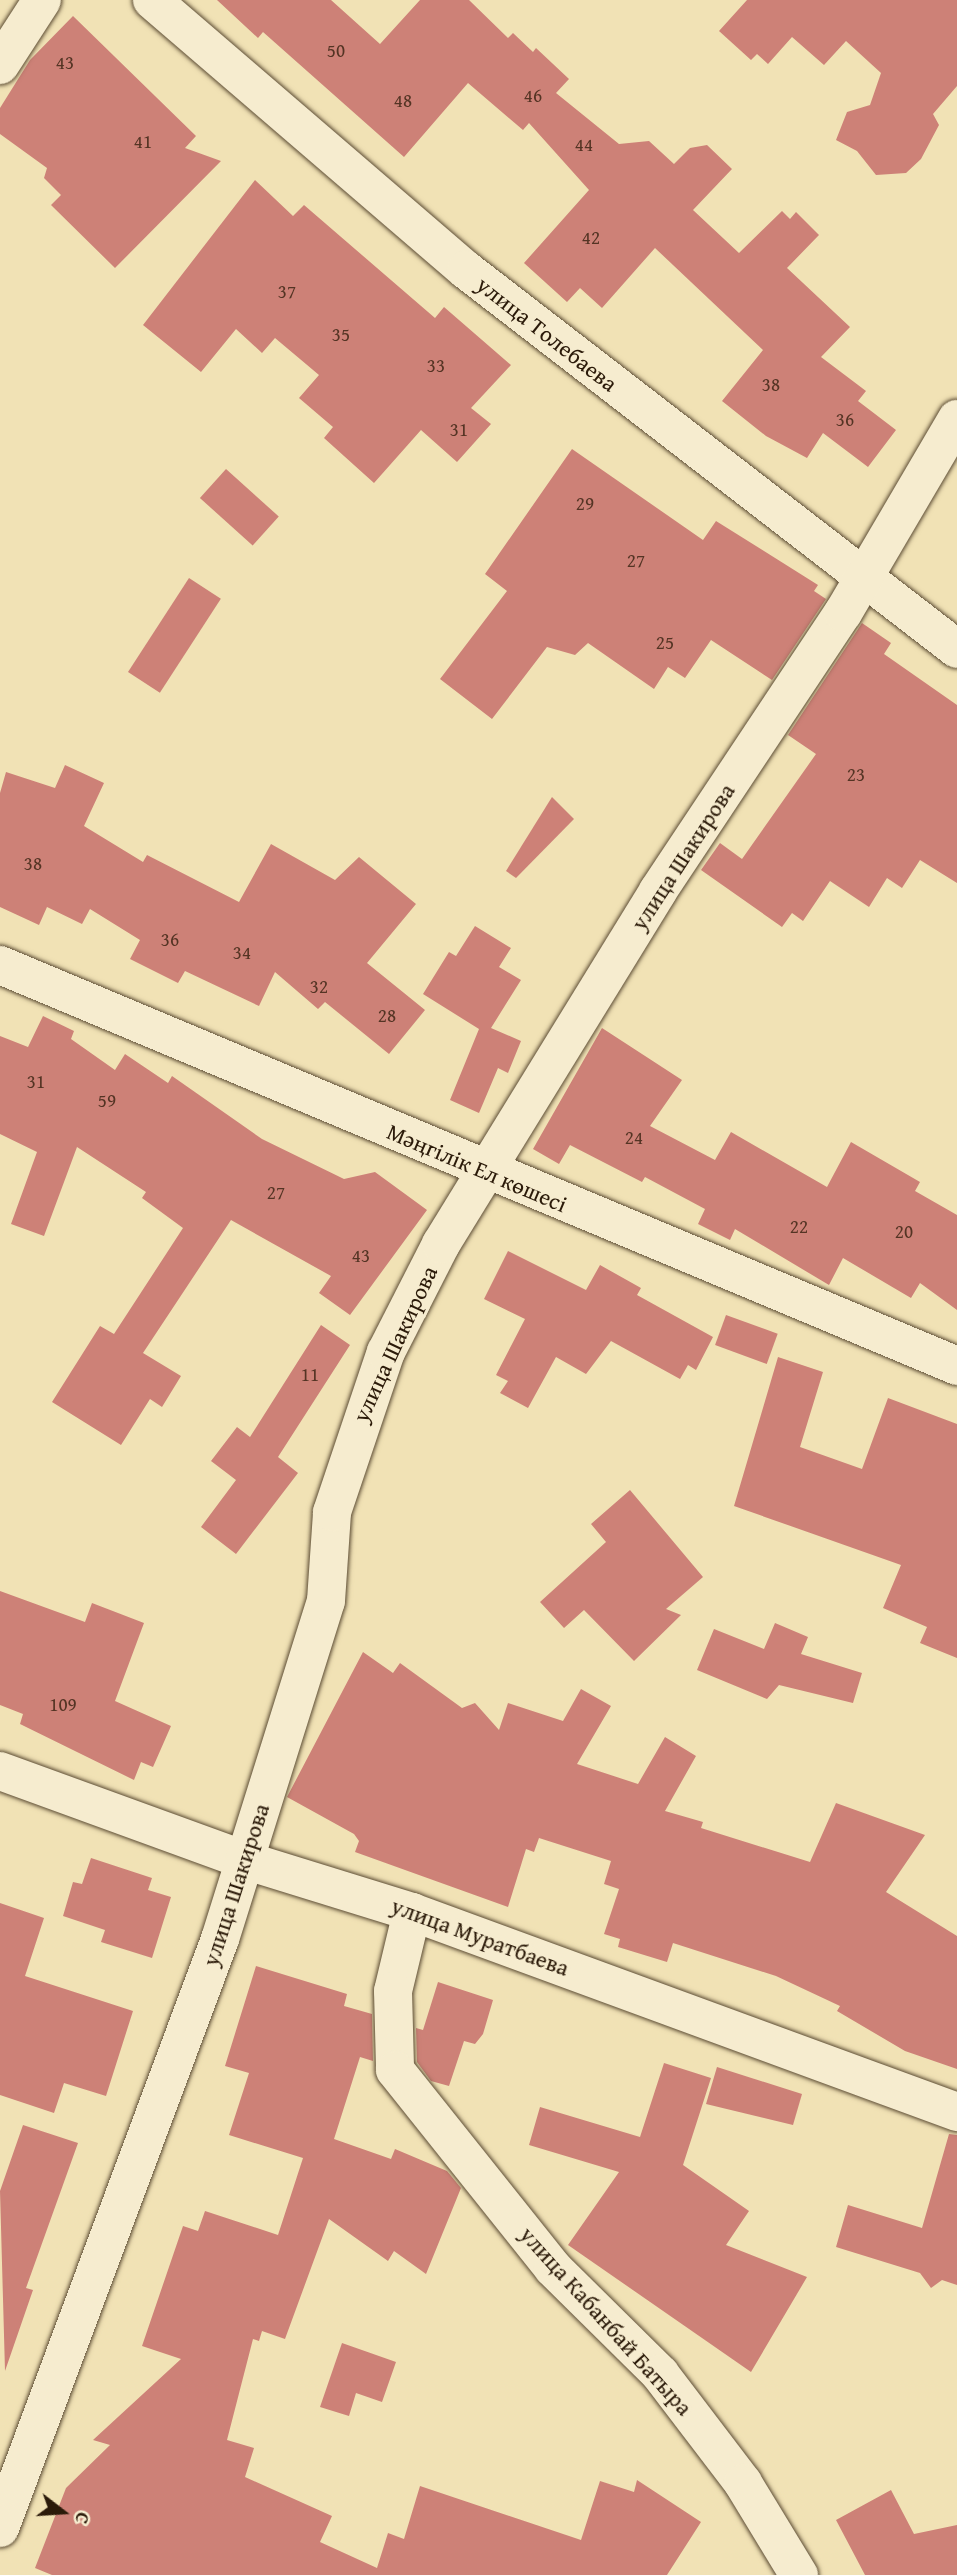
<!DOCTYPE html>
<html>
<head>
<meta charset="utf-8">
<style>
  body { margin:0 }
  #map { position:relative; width:957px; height:2575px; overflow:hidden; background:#f1e2b5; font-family:"Gentium Book Plus",serif }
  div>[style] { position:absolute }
  .building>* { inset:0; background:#cd8177; transform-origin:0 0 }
  .roads { filter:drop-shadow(0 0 2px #5c4c34) drop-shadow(0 0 2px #5c4c34) }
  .minor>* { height:38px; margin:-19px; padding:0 19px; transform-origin:19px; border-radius:19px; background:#f6eccf }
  span { translate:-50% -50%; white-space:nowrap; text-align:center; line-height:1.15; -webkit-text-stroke:6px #f6eccf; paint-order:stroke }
  .number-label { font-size:19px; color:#543424 }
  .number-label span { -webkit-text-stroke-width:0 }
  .street-label { font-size:23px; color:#2b1a09 }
  .north { position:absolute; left:28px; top:2477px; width:70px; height:70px; -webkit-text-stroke:5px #f6eccf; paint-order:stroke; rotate:107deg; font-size:19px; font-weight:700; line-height:28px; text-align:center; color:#2b1a09 }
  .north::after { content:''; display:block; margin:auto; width:24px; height:32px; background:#2b1a09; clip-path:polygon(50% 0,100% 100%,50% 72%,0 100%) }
</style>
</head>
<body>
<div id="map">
  <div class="building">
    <div style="clip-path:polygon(217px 0,331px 0,380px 44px,420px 0,469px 0,508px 38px,513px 33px,533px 52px,536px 48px,569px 79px,556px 93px,619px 144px,649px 141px,674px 164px,690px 148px,707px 145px,732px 169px,693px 210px,739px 253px,782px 211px,790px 219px,796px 212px,819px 235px,787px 268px,850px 327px,821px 357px,866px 391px,858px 401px,896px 430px,868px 467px,823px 433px,807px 458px,766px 436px,722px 401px,763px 350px,655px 248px,602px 308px,580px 288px,567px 302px,524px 263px,589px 190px,529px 123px,523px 130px,468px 83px,404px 157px,263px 32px,258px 38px)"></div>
    <div style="clip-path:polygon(747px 0,957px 0,957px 86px,933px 114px,939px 125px,921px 159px,906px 173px,876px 175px,857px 151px,836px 140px,847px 112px,870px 105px,881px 73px,846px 41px,824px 65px,792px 37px,768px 64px,757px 54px,751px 60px,719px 31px)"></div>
    <div style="clip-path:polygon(73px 16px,196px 136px,185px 148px,221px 161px,115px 268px,51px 205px,61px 195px,44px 178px,47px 168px,0 134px,0 108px,30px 60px)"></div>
    <div style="clip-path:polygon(255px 180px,293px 216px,304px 205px,435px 318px,444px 307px,511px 365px,471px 408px,491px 424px,457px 462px,421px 430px,374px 483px,324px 438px,333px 427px,299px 398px,319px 375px,275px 338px,262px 353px,236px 329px,201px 372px,143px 325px)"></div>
    <div style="clip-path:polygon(572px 449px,703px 540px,716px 521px,818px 585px,814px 591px,826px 599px,772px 680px,711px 640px,685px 678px,668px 667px,654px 689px,588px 643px,575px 655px,547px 647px,492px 719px,440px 679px,507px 591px,485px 574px)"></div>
    <div style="left:226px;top:469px;width:71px;height:39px;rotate:42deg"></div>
    <div style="left:189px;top:578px;width:38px;height:112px;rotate:33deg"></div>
    <div style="clip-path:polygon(862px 623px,891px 643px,884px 654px,957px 705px,957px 883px,920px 860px,902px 888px,887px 878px,869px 907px,830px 881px,803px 921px,792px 913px,782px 927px,701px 870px,720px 843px,742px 859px,816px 754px,788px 735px)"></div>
    <div style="clip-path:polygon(65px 765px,104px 783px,84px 826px,143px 862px,147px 855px,239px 902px,271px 844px,335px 880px,359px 857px,416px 904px,367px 963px,425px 1010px,389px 1054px,325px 1002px,318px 1009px,275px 972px,259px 1006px,185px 971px,178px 983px,130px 959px,140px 940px,90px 909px,82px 924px,47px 907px,39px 925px,0 907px,0 793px,6px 772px,55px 788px)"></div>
    <div style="clip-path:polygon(552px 797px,574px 819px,516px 878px,506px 871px)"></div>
    <div style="clip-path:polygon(475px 926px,511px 948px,499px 967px,521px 980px,491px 1028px,521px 1041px,508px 1073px,498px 1068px,479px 1113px,450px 1100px,479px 1029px,423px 994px,449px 952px,456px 956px)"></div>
    <div style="clip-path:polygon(43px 1016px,74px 1031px,71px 1039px,115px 1070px,125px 1054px,168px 1083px,172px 1076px,262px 1139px,344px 1179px,375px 1172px,427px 1210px,350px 1315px,319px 1293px,331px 1276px,231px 1220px,143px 1353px,181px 1376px,162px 1407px,150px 1399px,121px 1445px,52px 1402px,100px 1326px,114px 1334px,183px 1228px,142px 1198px,146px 1192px,77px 1147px,44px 1236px,11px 1224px,37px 1152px,0 1134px,0 1036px,28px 1047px)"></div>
    <div style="clip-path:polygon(602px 1028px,682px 1080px,650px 1126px,715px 1160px,731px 1132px,827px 1187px,851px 1142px,920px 1182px,915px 1191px,957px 1215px,957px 1310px,920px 1283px,911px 1298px,843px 1258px,829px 1285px,735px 1229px,730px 1240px,698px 1224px,705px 1209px,645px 1177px,642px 1182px,570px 1145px,559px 1164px,533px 1149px)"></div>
    <div style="clip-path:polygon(508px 1251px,586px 1290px,600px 1265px,641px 1288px,637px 1295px,713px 1337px,696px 1370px,688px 1365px,680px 1379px,611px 1341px,586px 1374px,556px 1357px,528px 1408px,500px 1393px,508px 1381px,496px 1375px,525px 1319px,484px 1299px)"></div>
    <div style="left:726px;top:1315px;width:55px;height:32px;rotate:20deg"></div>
    <div style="clip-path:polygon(321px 1325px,350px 1345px,278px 1457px,298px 1473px,236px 1554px,201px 1527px,236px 1480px,211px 1461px,237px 1427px,250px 1437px)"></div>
    <div style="clip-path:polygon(778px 1357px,823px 1372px,800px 1447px,862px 1469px,888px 1398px,957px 1424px,957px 1658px,920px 1643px,927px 1627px,883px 1608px,901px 1565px,734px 1506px)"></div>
    <div style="clip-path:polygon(630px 1490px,703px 1577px,666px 1609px,681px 1615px,634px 1661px,584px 1610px,564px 1628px,540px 1602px,606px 1542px,591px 1524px)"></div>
    <div style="clip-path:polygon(0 1591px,85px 1622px,92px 1603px,144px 1623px,115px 1701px,171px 1726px,153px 1767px,141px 1762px,134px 1780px,20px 1724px,23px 1714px,0 1705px)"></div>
    <div style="clip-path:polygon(775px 1623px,808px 1637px,801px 1654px,862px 1673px,853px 1703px,779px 1685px,767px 1699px,697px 1670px,714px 1629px,764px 1649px)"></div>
    <div style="clip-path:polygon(363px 1652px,393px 1673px,400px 1663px,462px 1708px,475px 1703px,499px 1730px,508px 1703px,563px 1721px,581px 1689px,611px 1706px,577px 1764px,638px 1784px,665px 1737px,696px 1756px,665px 1811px,703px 1822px,701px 1828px,810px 1862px,836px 1803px,925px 1835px,886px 1892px,957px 1936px,957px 2069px,905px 2051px,837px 2011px,840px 2006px,776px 1976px,673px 1943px,667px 1962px,618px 1947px,620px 1939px,604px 1934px,619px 1889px,604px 1884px,611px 1861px,539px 1838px,534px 1852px,526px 1849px,508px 1907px,355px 1852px,359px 1841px,354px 1834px,287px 1797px)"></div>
    <div style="clip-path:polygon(91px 1858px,152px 1878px,148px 1890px,171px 1897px,152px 1958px,101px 1942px,105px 1930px,63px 1916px,73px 1882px,82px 1884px)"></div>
    <div style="clip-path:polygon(0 1903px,44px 1918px,25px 1976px,133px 2011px,106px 2096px,64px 2083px,54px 2113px,0 2095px)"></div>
    <div style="clip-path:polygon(256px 1966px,347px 1994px,344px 2006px,372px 2014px,373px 2061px,360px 2057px,334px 2139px,391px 2159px,395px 2149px,447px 2171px,461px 2188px,426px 2274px,394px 2251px,388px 2261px,329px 2219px,285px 2339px,262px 2331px,259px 2341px,253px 2339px,227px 2440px,254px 2448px,245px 2477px,332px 2516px,320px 2542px,377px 2568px,388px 2533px,404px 2539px,420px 2486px,581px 2540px,600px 2481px,634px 2492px,637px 2480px,701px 2522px,667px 2575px,52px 2575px,35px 2568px,66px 2488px,110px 2445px,93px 2440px,181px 2359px,142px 2346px,183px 2226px,198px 2231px,205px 2211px,278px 2235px,303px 2158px,229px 2135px,249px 2073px,225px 2066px)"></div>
    <div style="clip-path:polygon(438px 1982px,493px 2000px,483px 2034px,475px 2044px,464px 2041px,449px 2086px,431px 2081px,417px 2062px,416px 2028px,423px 2030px)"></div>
    <div style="clip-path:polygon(664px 2063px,711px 2078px,683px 2165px,749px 2211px,726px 2245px,807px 2277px,751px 2372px,568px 2245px,619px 2172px,529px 2145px,540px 2107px,640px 2137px)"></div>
    <div style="clip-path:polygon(717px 2067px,802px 2094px,793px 2125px,706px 2104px)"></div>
    <div style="clip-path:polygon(23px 2125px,78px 2143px,26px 2288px,33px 2290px,5px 2371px,0 2191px)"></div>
    <div style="clip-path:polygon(949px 2134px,957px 2135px,957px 2285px,942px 2280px,931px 2288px,920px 2273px,836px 2247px,848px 2205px,922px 2228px)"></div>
    <div style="clip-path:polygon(342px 2343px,396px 2362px,382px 2402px,356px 2393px,349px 2416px,320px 2407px)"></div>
    <div style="clip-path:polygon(891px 2490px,914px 2534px,957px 2525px,957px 2575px,865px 2575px,836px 2520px)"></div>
  </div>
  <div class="roads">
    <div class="minor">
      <div style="left:152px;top:0;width:414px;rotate:40.7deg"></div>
      <div style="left:466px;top:270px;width:620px;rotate:37.66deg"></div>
      <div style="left:0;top:65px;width:77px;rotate:-57.1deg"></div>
      <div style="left:0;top:965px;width:1038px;rotate:22.73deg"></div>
      <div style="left:0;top:1771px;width:260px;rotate:20deg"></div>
      <div style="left:244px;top:1860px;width:176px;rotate:17.2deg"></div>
      <div style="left:412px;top:1912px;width:581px;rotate:20.15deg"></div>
      <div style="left:412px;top:1912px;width:81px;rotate:103.5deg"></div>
      <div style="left:393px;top:1991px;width:79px;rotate:88.5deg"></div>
      <div style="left:395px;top:2070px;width:253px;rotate:51.4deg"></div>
      <div style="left:553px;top:2268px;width:151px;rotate:44.7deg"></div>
      <div style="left:660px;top:2374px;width:137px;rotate:52.7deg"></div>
      <div style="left:743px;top:2483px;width:108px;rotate:58.7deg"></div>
      <div style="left:0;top:2528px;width:629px;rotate:-69.52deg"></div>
      <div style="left:220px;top:1939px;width:354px;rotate:-72.6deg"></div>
      <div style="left:326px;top:1601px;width:89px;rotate:-86.1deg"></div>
      <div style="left:332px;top:1512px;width:169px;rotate:-71.4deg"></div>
      <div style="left:386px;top:1352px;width:121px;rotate:-63deg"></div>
      <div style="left:441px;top:1244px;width:414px;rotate:-58.4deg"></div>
      <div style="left:658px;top:891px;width:334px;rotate:-56.4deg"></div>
      <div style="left:843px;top:613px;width:225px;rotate:-59.6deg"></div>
    </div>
  </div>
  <div class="number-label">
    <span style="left:336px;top:51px">50</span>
    <span style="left:65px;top:63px">43</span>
    <span style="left:533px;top:96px">46</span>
    <span style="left:403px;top:101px">48</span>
    <span style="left:143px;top:142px">41</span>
    <span style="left:584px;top:145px">44</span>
    <span style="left:591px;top:238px">42</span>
    <span style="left:287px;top:292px">37</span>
    <span style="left:341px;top:335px">35</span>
    <span style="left:436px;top:366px">33</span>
    <span style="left:771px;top:385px">38</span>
    <span style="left:845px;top:420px">36</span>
    <span style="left:459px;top:430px">31</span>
    <span style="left:585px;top:504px">29</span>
    <span style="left:636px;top:561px">27</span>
    <span style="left:665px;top:643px">25</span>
    <span style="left:856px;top:775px">23</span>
    <span style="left:33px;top:864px">38</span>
    <span style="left:170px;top:940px">36</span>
    <span style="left:242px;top:953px">34</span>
    <span style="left:319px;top:987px">32</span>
    <span style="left:387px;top:1016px">28</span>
    <span style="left:36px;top:1082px">31</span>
    <span style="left:107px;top:1101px">59</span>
    <span style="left:634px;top:1138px">24</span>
    <span style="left:276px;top:1193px">27</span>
    <span style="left:799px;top:1227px">22</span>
    <span style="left:904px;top:1232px">20</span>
    <span style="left:361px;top:1256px">43</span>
    <span style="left:310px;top:1375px">11</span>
    <span style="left:63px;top:1705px">109</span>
  </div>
  <div class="street-label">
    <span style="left:547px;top:334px;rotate:38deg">улица Толебаева</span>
    <span style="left:683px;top:857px;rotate:-57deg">улица Шакирова</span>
    <span style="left:477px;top:1168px;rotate:23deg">Мәңгілік Ел көшесі</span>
    <span style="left:395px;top:1344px;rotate:-65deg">улица Шакирова</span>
    <span style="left:236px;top:1885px;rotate:-72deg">улица Шакирова</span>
    <span style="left:480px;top:1937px;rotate:20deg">улица Муратбаева</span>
    <span style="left:606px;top:2321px;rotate:48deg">улица Кабанбай Батыра</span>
  </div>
  <div class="north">С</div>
</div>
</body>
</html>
